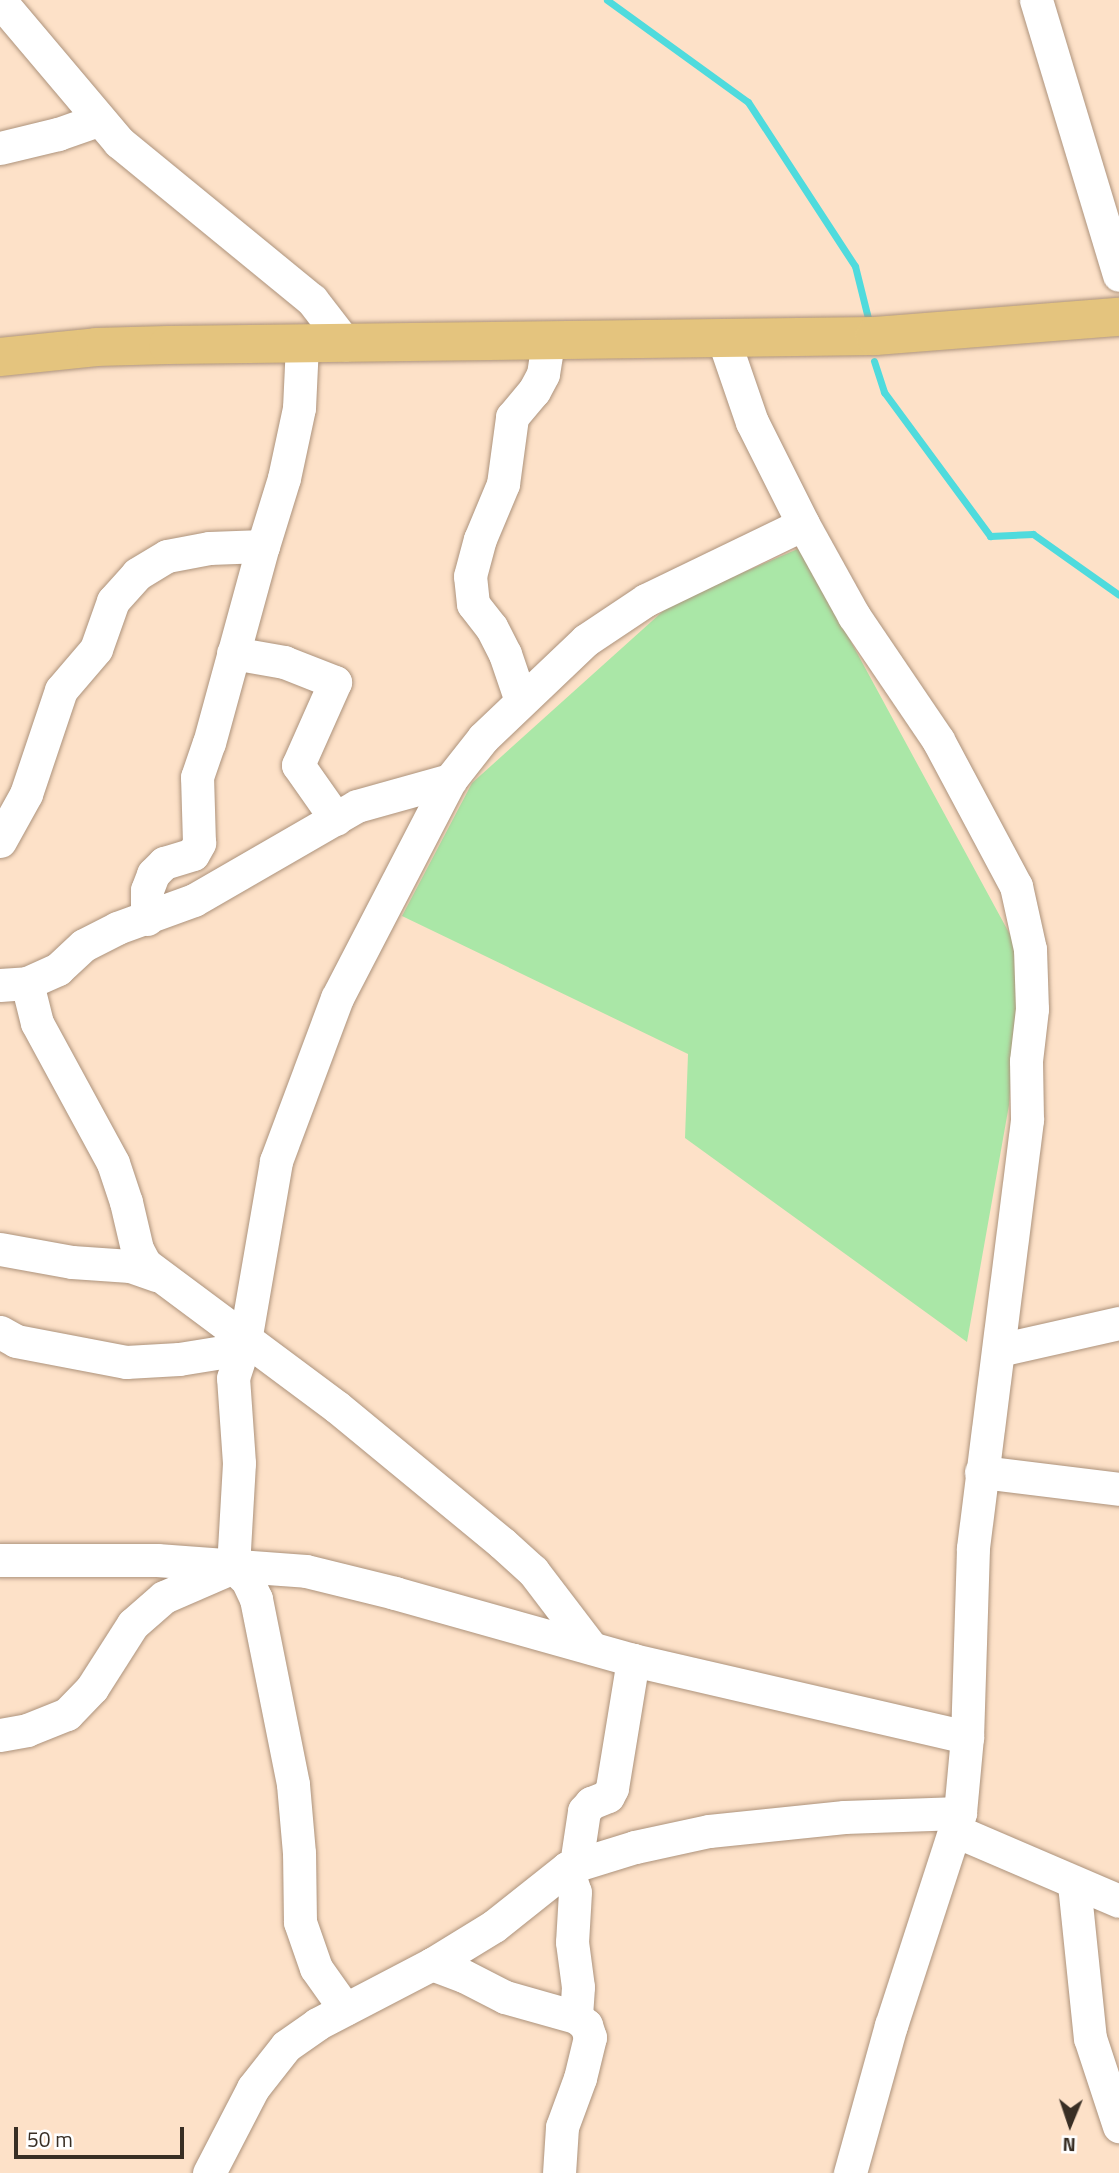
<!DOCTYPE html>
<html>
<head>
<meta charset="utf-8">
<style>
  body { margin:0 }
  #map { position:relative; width:1119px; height:2173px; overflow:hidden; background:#fde1c8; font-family:"Titillium Web",sans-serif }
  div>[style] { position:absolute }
  .green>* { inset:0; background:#aae7a7 }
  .stream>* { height:7px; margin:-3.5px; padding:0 3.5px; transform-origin:3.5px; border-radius:3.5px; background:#4fdbdd }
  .roads { filter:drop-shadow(0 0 2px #ad937c) drop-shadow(0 0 2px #ad937c) }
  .minor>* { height:33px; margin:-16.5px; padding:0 16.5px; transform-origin:16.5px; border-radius:16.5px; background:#fff }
  .major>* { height:38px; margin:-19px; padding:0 19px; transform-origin:19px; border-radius:19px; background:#e4c47e }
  span { translate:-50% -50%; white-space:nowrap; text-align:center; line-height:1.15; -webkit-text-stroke:5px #fff; paint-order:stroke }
  .north { position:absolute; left:1035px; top:2089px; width:70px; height:70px; -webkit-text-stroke:5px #fff; paint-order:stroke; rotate:182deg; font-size:19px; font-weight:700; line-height:28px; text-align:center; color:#382e24 }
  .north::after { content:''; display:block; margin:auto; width:24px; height:32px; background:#382e24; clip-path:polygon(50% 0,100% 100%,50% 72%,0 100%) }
  .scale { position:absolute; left:14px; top:2127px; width:170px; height:32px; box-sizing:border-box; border:4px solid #382e24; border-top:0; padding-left:9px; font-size:21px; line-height:24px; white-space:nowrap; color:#382e24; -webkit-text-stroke:5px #fff; paint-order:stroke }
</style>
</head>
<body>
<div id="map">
  <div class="green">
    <div style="clip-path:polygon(800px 548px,1020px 953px,1009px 1105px,967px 1342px,685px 1138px,688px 1054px,402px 916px,472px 783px,672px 603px)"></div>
  </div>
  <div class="stream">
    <div style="left:607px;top:0;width:174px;rotate:35.9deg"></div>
    <div style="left:748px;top:102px;width:196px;rotate:56.9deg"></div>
    <div style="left:855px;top:266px;width:54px;rotate:76deg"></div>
    <div style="left:874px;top:361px;width:33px;rotate:72deg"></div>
    <div style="left:884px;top:392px;width:179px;rotate:53.6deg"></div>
    <div style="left:990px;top:536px;width:43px;rotate:-2.7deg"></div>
    <div style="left:1033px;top:534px;width:105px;rotate:35.3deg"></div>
  </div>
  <div class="roads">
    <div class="minor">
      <div style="left:1036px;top:0;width:287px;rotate:73.2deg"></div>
      <div style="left:0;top:1px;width:185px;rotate:49.8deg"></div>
      <div style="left:119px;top:142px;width:249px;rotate:39.3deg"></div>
      <div style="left:312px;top:300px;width:56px;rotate:52.3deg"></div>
      <div style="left:0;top:148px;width:60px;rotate:-13.6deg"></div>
      <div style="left:58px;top:134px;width:42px;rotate:-19.3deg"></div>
      <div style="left:723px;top:338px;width:89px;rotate:71deg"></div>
      <div style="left:752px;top:422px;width:114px;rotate:63.4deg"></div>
      <div style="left:803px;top:524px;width:105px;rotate:61deg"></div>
      <div style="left:854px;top:616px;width:150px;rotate:55.9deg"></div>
      <div style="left:938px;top:740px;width:166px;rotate:61.9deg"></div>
      <div style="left:1016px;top:886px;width:65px;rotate:77.5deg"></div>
      <div style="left:1030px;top:949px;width:60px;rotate:88.1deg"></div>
      <div style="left:1032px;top:1009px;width:52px;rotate:96.6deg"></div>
      <div style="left:1026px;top:1061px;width:59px;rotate:89deg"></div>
      <div style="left:1027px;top:1120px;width:431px;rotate:97.2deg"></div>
      <div style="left:973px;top:1548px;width:189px;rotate:91.8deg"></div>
      <div style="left:967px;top:1737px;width:76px;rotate:95.3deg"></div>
      <div style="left:960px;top:1813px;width:223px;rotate:108deg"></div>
      <div style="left:891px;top:2025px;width:154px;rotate:105.5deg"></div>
      <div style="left:233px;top:653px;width:52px;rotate:10deg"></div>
      <div style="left:284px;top:662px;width:55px;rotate:21.4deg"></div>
      <div style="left:335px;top:682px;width:91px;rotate:114deg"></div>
      <div style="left:298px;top:765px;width:66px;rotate:54.9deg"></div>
      <div style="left:521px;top:701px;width:50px;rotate:-108.8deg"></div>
      <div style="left:505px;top:654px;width:30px;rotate:-117deg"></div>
      <div style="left:491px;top:627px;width:29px;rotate:-128deg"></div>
      <div style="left:473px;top:604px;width:28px;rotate:-96deg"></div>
      <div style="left:470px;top:576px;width:38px;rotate:-75deg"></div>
      <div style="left:480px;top:539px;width:60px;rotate:-67.3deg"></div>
      <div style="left:503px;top:484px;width:68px;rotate:-82.3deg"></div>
      <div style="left:512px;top:417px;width:34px;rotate:-50deg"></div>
      <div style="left:534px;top:391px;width:19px;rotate:-62deg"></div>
      <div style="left:543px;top:374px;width:36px;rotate:-81deg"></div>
      <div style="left:0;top:841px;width:54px;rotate:-61deg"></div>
      <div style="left:26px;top:794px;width:110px;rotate:-71.4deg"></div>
      <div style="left:61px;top:690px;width:54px;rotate:-49.5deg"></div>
      <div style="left:96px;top:649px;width:51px;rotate:-70.5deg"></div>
      <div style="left:113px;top:601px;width:36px;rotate:-48deg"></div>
      <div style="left:137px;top:574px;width:35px;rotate:-31deg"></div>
      <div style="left:167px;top:556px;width:43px;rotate:-10.8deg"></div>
      <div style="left:209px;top:548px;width:54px;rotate:-2.1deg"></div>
      <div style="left:147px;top:919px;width:29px;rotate:-90deg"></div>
      <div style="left:147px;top:890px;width:17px;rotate:-69deg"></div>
      <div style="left:153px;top:874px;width:16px;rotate:-45deg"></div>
      <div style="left:164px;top:863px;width:30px;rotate:-17deg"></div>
      <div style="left:193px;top:854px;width:13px;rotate:-61deg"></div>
      <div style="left:199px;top:843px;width:66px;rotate:-91.7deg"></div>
      <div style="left:197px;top:777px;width:36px;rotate:-71deg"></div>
      <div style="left:209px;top:743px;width:204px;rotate:-74.7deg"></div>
      <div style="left:263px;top:546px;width:71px;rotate:-72.8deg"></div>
      <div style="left:284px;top:478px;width:72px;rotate:-77.9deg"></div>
      <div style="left:299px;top:408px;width:63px;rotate:-87.3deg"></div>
      <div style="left:27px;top:983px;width:41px;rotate:76deg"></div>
      <div style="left:37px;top:1023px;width:159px;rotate:61.5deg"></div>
      <div style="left:113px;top:1163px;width:41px;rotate:71.6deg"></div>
      <div style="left:126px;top:1202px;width:48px;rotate:76.8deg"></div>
      <div style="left:137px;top:1249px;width:17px;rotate:62deg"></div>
      <div style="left:145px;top:1264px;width:239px;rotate:36.7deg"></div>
      <div style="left:337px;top:1407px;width:214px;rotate:39.5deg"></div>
      <div style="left:502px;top:1543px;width:42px;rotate:42.1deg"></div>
      <div style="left:533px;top:1571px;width:96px;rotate:52.7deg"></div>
      <div style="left:0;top:985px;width:27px;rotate:-4deg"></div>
      <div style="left:27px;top:983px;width:34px;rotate:-24deg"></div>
      <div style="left:58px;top:969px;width:35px;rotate:-43deg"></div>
      <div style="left:84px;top:945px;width:37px;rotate:-27deg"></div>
      <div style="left:117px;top:928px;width:82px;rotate:-20deg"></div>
      <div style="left:194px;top:900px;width:188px;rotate:-30deg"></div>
      <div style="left:357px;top:806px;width:97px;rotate:-15.6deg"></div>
      <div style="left:0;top:1249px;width:73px;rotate:10.2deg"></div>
      <div style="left:72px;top:1262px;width:58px;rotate:3.9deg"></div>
      <div style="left:130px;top:1266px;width:28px;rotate:19deg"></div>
      <div style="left:0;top:1332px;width:18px;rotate:29deg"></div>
      <div style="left:16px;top:1341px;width:112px;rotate:10.8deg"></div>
      <div style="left:126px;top:1362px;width:53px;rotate:-3.2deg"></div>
      <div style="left:179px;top:1359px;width:44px;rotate:-9.2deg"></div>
      <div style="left:222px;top:1352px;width:25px;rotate:-26deg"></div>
      <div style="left:999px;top:1350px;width:123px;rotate:-12.7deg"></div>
      <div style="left:981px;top:1472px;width:139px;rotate:7deg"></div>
      <div style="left:0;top:1560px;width:157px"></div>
      <div style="left:157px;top:1560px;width:149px;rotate:4.2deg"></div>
      <div style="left:306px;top:1571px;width:92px;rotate:13.9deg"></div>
      <div style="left:395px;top:1593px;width:247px;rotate:15.7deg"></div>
      <div style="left:633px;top:1660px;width:343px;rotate:13deg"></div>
      <div style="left:0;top:1735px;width:27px;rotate:-10deg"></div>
      <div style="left:27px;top:1730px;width:43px;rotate:-21.8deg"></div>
      <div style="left:67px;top:1714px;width:36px;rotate:-46deg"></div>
      <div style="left:92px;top:1688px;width:76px;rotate:-57.4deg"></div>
      <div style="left:133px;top:1624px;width:41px;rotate:-41.1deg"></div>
      <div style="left:164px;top:1597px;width:73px;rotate:-23.4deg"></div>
      <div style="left:956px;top:1831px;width:177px;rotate:23.2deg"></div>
      <div style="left:576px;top:1864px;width:54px;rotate:-81.4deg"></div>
      <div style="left:584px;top:1811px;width:11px;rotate:-49deg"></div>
      <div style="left:591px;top:1803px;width:18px;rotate:-22deg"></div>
      <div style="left:608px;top:1796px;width:9px;rotate:-63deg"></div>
      <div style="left:612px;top:1788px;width:130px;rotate:-80.7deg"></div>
      <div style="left:567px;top:1868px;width:25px;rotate:72deg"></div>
      <div style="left:575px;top:1892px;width:50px;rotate:93.4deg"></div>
      <div style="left:572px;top:1942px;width:45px;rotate:82.4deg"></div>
      <div style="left:578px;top:1987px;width:30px;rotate:94deg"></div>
      <div style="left:1074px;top:1884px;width:155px;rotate:84.1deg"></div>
      <div style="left:1090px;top:2038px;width:93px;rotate:71.8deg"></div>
      <div style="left:432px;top:1964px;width:34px;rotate:21deg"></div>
      <div style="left:464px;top:1976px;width:46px;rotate:27.1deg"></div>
      <div style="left:505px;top:1997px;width:74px;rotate:15.7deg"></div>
      <div style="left:576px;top:2017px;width:13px;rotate:39deg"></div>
      <div style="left:586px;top:2025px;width:13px;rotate:72deg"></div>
      <div style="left:590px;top:2037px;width:42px;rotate:103.7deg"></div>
      <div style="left:580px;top:2078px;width:52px;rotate:110.2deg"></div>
      <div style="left:562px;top:2127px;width:46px;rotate:93.7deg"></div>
      <div style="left:345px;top:2009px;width:50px;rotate:-125.3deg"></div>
      <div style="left:316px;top:1968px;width:49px;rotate:-109.2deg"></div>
      <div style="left:300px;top:1922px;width:69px;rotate:-90.8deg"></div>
      <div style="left:299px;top:1853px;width:69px;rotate:-95deg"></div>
      <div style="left:293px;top:1784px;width:189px;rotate:-101.3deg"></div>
      <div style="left:256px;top:1599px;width:21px;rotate:-115deg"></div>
      <div style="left:247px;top:1580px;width:19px;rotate:-137deg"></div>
      <div style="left:233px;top:1567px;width:104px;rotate:-86.7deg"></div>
      <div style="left:239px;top:1463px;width:85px;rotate:-94deg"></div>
      <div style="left:233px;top:1378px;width:39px;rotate:-72deg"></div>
      <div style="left:245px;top:1341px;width:183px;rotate:-80.2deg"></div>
      <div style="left:276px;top:1161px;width:174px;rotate:-69.5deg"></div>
      <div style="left:337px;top:998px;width:246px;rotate:-62.6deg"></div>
      <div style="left:450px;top:780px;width:53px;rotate:-51.8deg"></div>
      <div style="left:483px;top:738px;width:142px;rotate:-43.6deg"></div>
      <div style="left:586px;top:640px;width:72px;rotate:-33.7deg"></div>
      <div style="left:646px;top:600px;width:174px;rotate:-25.8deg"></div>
      <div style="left:209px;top:2173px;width:96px;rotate:-62.6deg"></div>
      <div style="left:253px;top:2088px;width:53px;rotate:-51.8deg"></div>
      <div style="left:286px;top:2046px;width:38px;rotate:-35deg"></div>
      <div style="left:317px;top:2024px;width:130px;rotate:-27.6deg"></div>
      <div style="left:432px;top:1964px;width:73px;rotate:-31.5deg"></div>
      <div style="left:494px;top:1926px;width:93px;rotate:-38.5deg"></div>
      <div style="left:567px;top:1868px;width:71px;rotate:-17.2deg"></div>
      <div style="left:635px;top:1847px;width:76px;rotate:-12.2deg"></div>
      <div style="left:709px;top:1831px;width:136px;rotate:-5.9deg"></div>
      <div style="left:844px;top:1817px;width:116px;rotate:-2deg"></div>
    </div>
    <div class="major">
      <div style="left:0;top:357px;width:97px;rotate:-5.9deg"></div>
      <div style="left:96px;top:347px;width:72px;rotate:-1.6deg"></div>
      <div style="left:168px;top:345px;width:707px;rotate:-0.73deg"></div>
      <div style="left:875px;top:336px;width:245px;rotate:-4.5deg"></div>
    </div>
  </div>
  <div class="north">N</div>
  <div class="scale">50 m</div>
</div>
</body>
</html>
